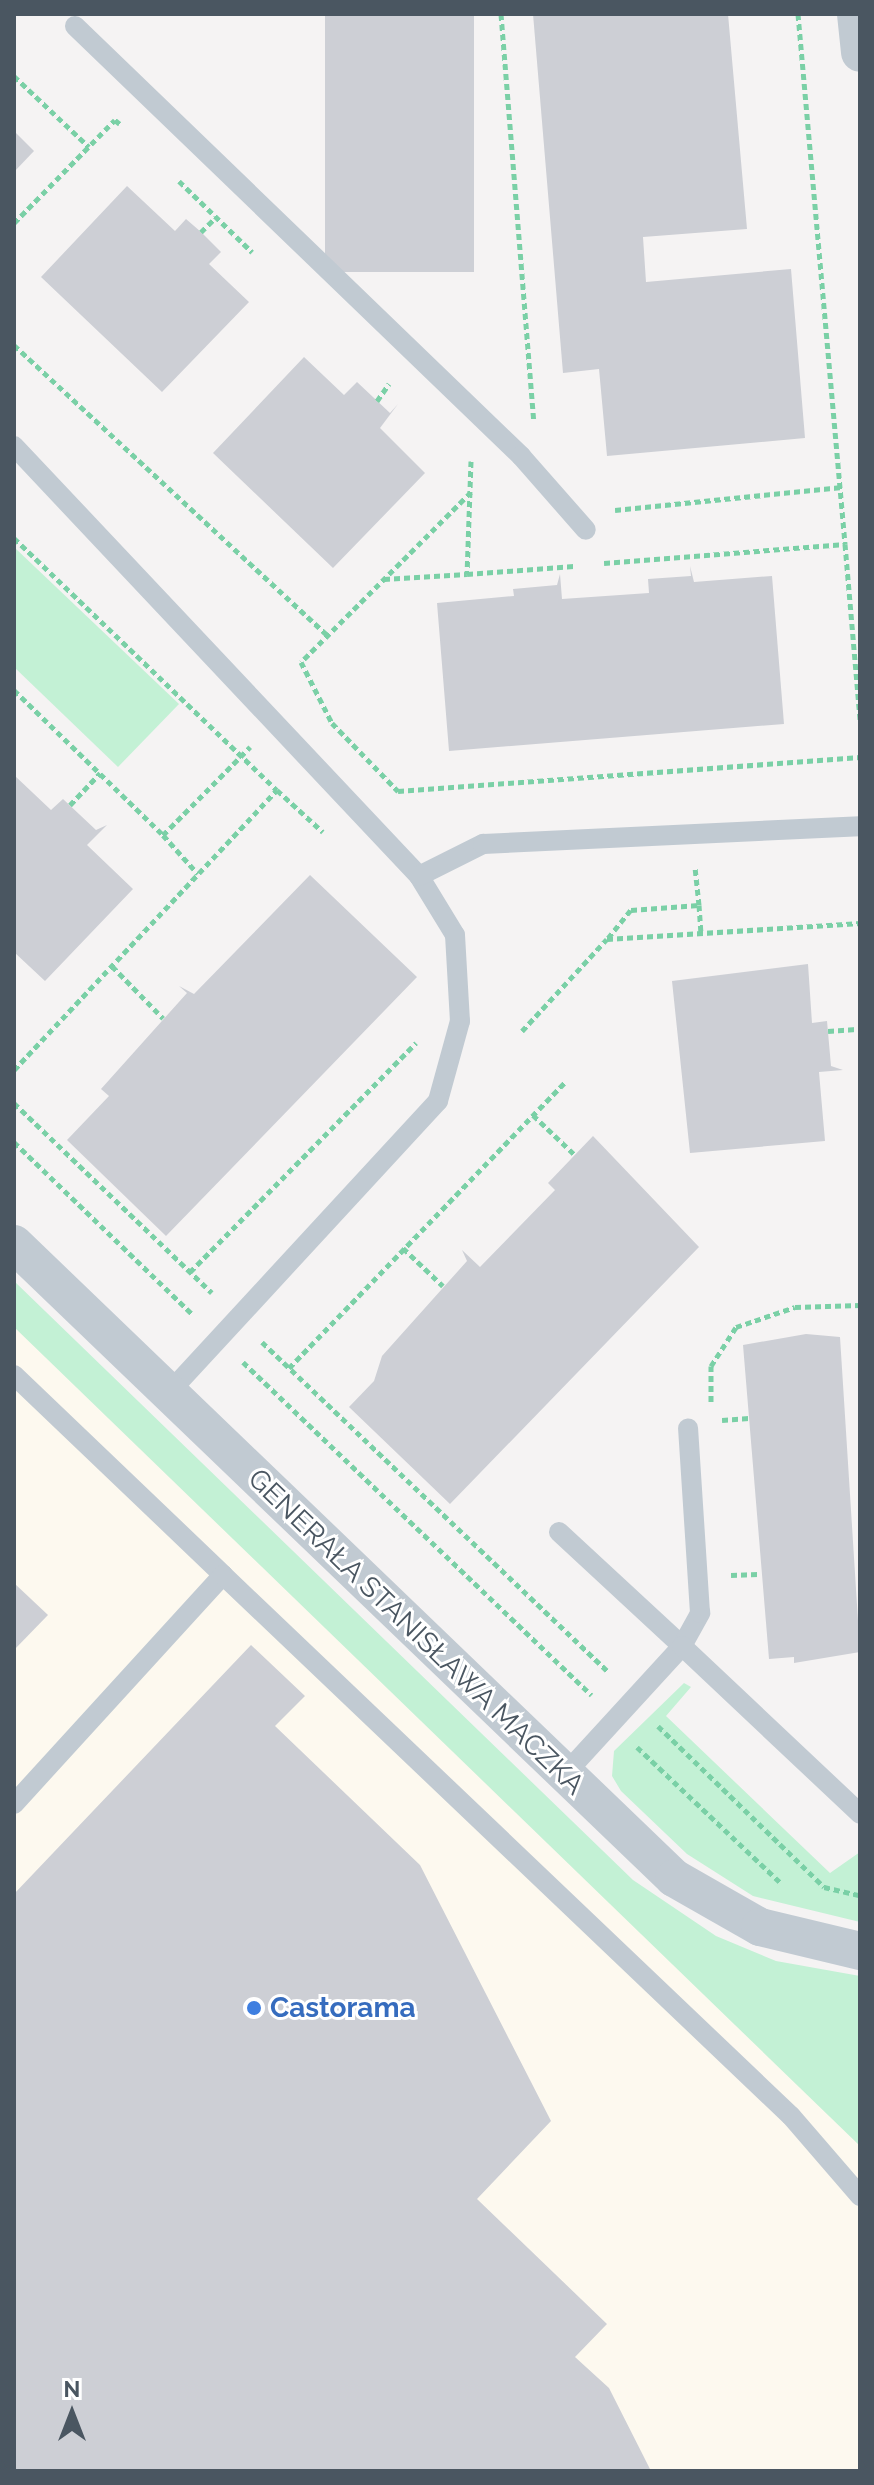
<!DOCTYPE html>
<html>
<head>
<meta charset="utf-8">
<style>
  body { margin:0 }
  #map { position:relative; width:874px; height:2485px; overflow:hidden; background:#f5f3f3; font-family:Raleway,sans-serif }
  div>[style] { position:absolute }
  .commercial>* { inset:0; background:#fdf9ef }
  .green>* { inset:0; background:#c3f1d5 }
  .building>* { inset:0; background:#cdcfd5; transform-origin:0 0 }
  .path>* { height:5px; margin-top:-2.5px; transform-origin:0; background:repeating-linear-gradient(90deg,#7ad0a6 0 6px,transparent 0 10px) }
  .service>* { height:20px; margin:-10px; padding:0 10px; transform-origin:10px; border-radius:10px; background:#c1cad2 }
  .minor>* { height:38px; margin:-19px; padding:0 19px; transform-origin:19px; border-radius:19px; background:#c1cad2 }
  .dots>* { width:22px; height:22px; translate:-50% -50%; box-sizing:border-box; border:4px solid #fff; border-radius:50% }
  span { translate:-50% -50%; white-space:nowrap; text-align:center; line-height:1.15; -webkit-text-stroke:6px #fff; paint-order:stroke }
  .street-label { font-size:28px; color:#4a5661 }
  .shop-label { font-size:28px; color:#366cbe; font-weight:700 }
  .left { translate:0 -50%; text-align:left }
  .frame { position:absolute; inset:0; border:16px solid #4a5661; pointer-events:none }
  .north { position:absolute; left:32px; top:2373px; width:80px; height:80px; -webkit-text-stroke:6px #fff; paint-order:stroke; rotate:0deg; font-size:22px; font-weight:700; line-height:32px; text-align:center; color:#4a5661 }
  .north::after { content:''; display:block; margin:auto; width:28px; height:36px; background:#4a5661; clip-path:polygon(50% 0,100% 100%,50% 72%,0 100%) }
</style>
</head>
<body>
<div id="map">
  <div class="commercial">
    <div style="clip-path:polygon(14px 1300px,860px 2109px,860px 2471px,14px 2471px)"></div>
  </div>
  <div class="green">
    <div style="clip-path:polygon(14px 547px,179px 704px,118px 767px,14px 667px)"></div>
    <div style="clip-path:polygon(14px 1281px,633px 1880px,716px 1936px,776px 1961px,860px 1976px,860px 2146px,14px 1327px)"></div>
    <div style="clip-path:polygon(684px 1683px,691px 1687px,666px 1716px,830px 1873px,860px 1852px,860px 1922px,753px 1896px,687px 1854px,621px 1791px,612px 1776px,614px 1751px)"></div>
  </div>
  <div class="building">
    <div style="left:325px;top:14px;width:149px;height:258px"></div>
    <div style="clip-path:polygon(533px 14px,728px 14px,747px 229px,643px 237px,646px 282px,791px 269px,805px 438px,607px 456px,599px 369px,563px 373px)"></div>
    <div style="clip-path:polygon(14px 131px,34px 151px,14px 172px)"></div>
    <div style="clip-path:polygon(127px 186px,175px 231px,186px 219px,201px 232px,221px 252px,209px 264px,249px 302px,162px 392px,41px 277px)"></div>
    <div style="clip-path:polygon(304px 357px,344px 395px,357px 382px,390px 413px,398px 404px,380px 428px,425px 473px,333px 568px,213px 453px)"></div>
    <div style="clip-path:polygon(690px 566px,694px 582px,772px 576px,784px 724px,449px 751px,437px 603px,514px 596px,513px 589px,557px 585px,560px 574px,562px 599px,649px 593px,648px 579px,691px 576px)"></div>
    <div style="clip-path:polygon(14px 775px,51px 810px,63px 799px,96px 830px,107px 825px,87px 845px,133px 889px,45px 981px,14px 952px)"></div>
    <div style="clip-path:polygon(310px 875px,417px 977px,166px 1236px,67px 1140px,109px 1096px,101px 1089px,187px 993px,179px 986px,194px 994px)"></div>
    <div style="clip-path:polygon(808px 964px,812px 1023px,827px 1021px,831px 1066px,843px 1070px,819px 1072px,825px 1141px,690px 1153px,672px 981px)"></div>
    <div style="clip-path:polygon(593px 1136px,699px 1247px,450px 1504px,349px 1407px,374px 1381px,382px 1356px,467px 1261px,462px 1250px,480px 1267px,555px 1190px,548px 1183px)"></div>
    <div style="clip-path:polygon(806px 1334px,840px 1337px,860px 1652px,794px 1663px,794px 1657px,769px 1659px,743px 1345px)"></div>
    <div style="clip-path:polygon(14px 1583px,48px 1615px,14px 1650px)"></div>
    <div style="clip-path:polygon(251px 1645px,305px 1696px,275px 1726px,420px 1865px,551px 2121px,477px 2199px,607px 2324px,575px 2357px,609px 2388px,651px 2471px,14px 2471px,14px 1894px)"></div>
  </div>
  <div class="path">
    <div style="left:501px;top:14px;width:407px;rotate:85.4deg"></div>
    <div style="left:798px;top:14px;width:532px;rotate:84.93deg"></div>
    <div style="left:14px;top:76px;width:103px;rotate:43.4deg"></div>
    <div style="left:179px;top:181px;width:102px;rotate:44.2deg"></div>
    <div style="left:14px;top:223px;width:144px;rotate:-45.6deg"></div>
    <div style="left:115px;top:120px;width:6px;rotate:39deg"></div>
    <div style="left:201px;top:232px;width:21px;rotate:-45deg"></div>
    <div style="left:14px;top:345px;width:427px;rotate:42.8deg"></div>
    <div style="left:377px;top:401px;width:21px;rotate:-55deg"></div>
    <div style="left:471px;top:461px;width:113px;rotate:92deg"></div>
    <div style="left:467px;top:574px;width:107px;rotate:-4.3deg"></div>
    <div style="left:471px;top:492px;width:240px;rotate:135deg"></div>
    <div style="left:301px;top:662px;width:68px;rotate:63.1deg"></div>
    <div style="left:332px;top:723px;width:95px;rotate:45.9deg"></div>
    <div style="left:398px;top:791px;width:463px;rotate:-4.2deg"></div>
    <div style="left:615px;top:510px;width:226px;rotate:-5.8deg"></div>
    <div style="left:14px;top:538px;width:364px;rotate:43.8deg"></div>
    <div style="left:604px;top:563px;width:242px;rotate:-4.5deg"></div>
    <div style="left:845px;top:544px;width:176px;rotate:85.1deg"></div>
    <div style="left:384px;top:579px;width:83px;rotate:-3.4deg"></div>
    <div style="left:14px;top:690px;width:208px;rotate:44.2deg"></div>
    <div style="left:163px;top:835px;width:124px;rotate:-45.3deg"></div>
    <div style="left:70px;top:805px;width:44px;rotate:-46.8deg"></div>
    <div style="left:163px;top:835px;width:52px;rotate:48.1deg"></div>
    <div style="left:699px;top:905px;width:28px;rotate:86deg"></div>
    <div style="left:608px;top:938px;width:36px;rotate:-51deg"></div>
    <div style="left:631px;top:910px;width:68px;rotate:-4.2deg"></div>
    <div style="left:699px;top:905px;width:38px;rotate:-96deg"></div>
    <div style="left:112px;top:966px;width:73px;rotate:45.6deg"></div>
    <div style="left:522px;top:1031px;width:125px;rotate:-47.3deg"></div>
    <div style="left:607px;top:939px;width:254px;rotate:-3.6deg"></div>
    <div style="left:828px;top:1031px;width:32px;rotate:-4deg"></div>
    <div style="left:14px;top:1070px;width:384px;rotate:-46.8deg"></div>
    <div style="left:277px;top:790px;width:62px;rotate:42.4deg"></div>
    <div style="left:14px;top:1103px;width:274px;rotate:43.8deg"></div>
    <div style="left:533px;top:1115px;width:58px;rotate:43.6deg"></div>
    <div style="left:14px;top:1142px;width:248px;rotate:44deg"></div>
    <div style="left:403px;top:1248px;width:55px;rotate:43.5deg"></div>
    <div style="left:190px;top:1272px;width:322px;rotate:-45.4deg"></div>
    <div style="left:262px;top:1342px;width:479px;rotate:43.6deg"></div>
    <div style="left:243px;top:1362px;width:482px;rotate:43.7deg"></div>
    <div style="left:289px;top:1368px;width:399px;rotate:-46deg"></div>
    <div style="left:711px;top:1402px;width:36px;rotate:-90deg"></div>
    <div style="left:711px;top:1366px;width:46px;rotate:-57.3deg"></div>
    <div style="left:736px;top:1327px;width:62px;rotate:-18.7deg"></div>
    <div style="left:795px;top:1307px;width:65px;rotate:-1.8deg"></div>
    <div style="left:722px;top:1420px;width:27px;rotate:-4deg"></div>
    <div style="left:731px;top:1575px;width:27px;rotate:-2deg"></div>
    <div style="left:658px;top:1726px;width:231px;rotate:44.1deg"></div>
    <div style="left:824px;top:1887px;width:37px;rotate:13deg"></div>
    <div style="left:637px;top:1747px;width:198px;rotate:43.4deg"></div>
  </div>
  <div class="service">
    <div style="left:75px;top:26px;width:620px;rotate:43.95deg"></div>
    <div style="left:521px;top:456px;width:98px;rotate:48.7deg"></div>
    <div style="left:14px;top:446px;width:591px;rotate:46.71deg"></div>
    <div style="left:419px;top:876px;width:69px;rotate:58.6deg"></div>
    <div style="left:455px;top:935px;width:86px;rotate:86.7deg"></div>
    <div style="left:460px;top:1021px;width:83px;rotate:105.4deg"></div>
    <div style="left:438px;top:1101px;width:397px;rotate:132.7deg"></div>
    <div style="left:419px;top:876px;width:72px;rotate:-26.6deg"></div>
    <div style="left:483px;top:844px;width:377px;rotate:-2.7deg"></div>
    <div style="left:14px;top:1375px;width:289px;rotate:43.7deg"></div>
    <div style="left:223px;top:1575px;width:310px;rotate:132.4deg"></div>
    <div style="left:559px;top:1532px;width:168px;rotate:42.8deg"></div>
    <div style="left:682px;top:1646px;width:38px;rotate:-61deg"></div>
    <div style="left:700px;top:1613px;width:185px;rotate:-93.7deg"></div>
    <div style="left:223px;top:1575px;width:784px;rotate:43.61deg"></div>
    <div style="left:791px;top:2116px;width:106px;rotate:49.2deg"></div>
    <div style="left:564px;top:1775px;width:175px;rotate:-47.5deg"></div>
    <div style="left:682px;top:1646px;width:245px;rotate:43.3deg"></div>
  </div>
  <div class="minor">
    <div style="left:856px;top:14px;width:39px;rotate:84deg"></div>
    <div style="left:14px;top:1244px;width:915px;rotate:43.85deg"></div>
    <div style="left:674px;top:1878px;width:99px;rotate:29.7deg"></div>
    <div style="left:760px;top:1927px;width:103px;rotate:13.5deg"></div>
  </div>
  <div class="dots">
    <div style="left:254px;top:2008px;background:#3f7fe0"></div>
  </div>
  <div class="street-label">
    <span style="left:416px;top:1632px;rotate:44deg">GENERAŁA STANISŁAWA MACZKA</span>
  </div>
  <div class="shop-label">
    <span class="left" style="left:270px;top:2008px">Castorama</span>
  </div>
  <div class="frame"></div>
  <div class="north">N</div>
</div>
</body>
</html>
